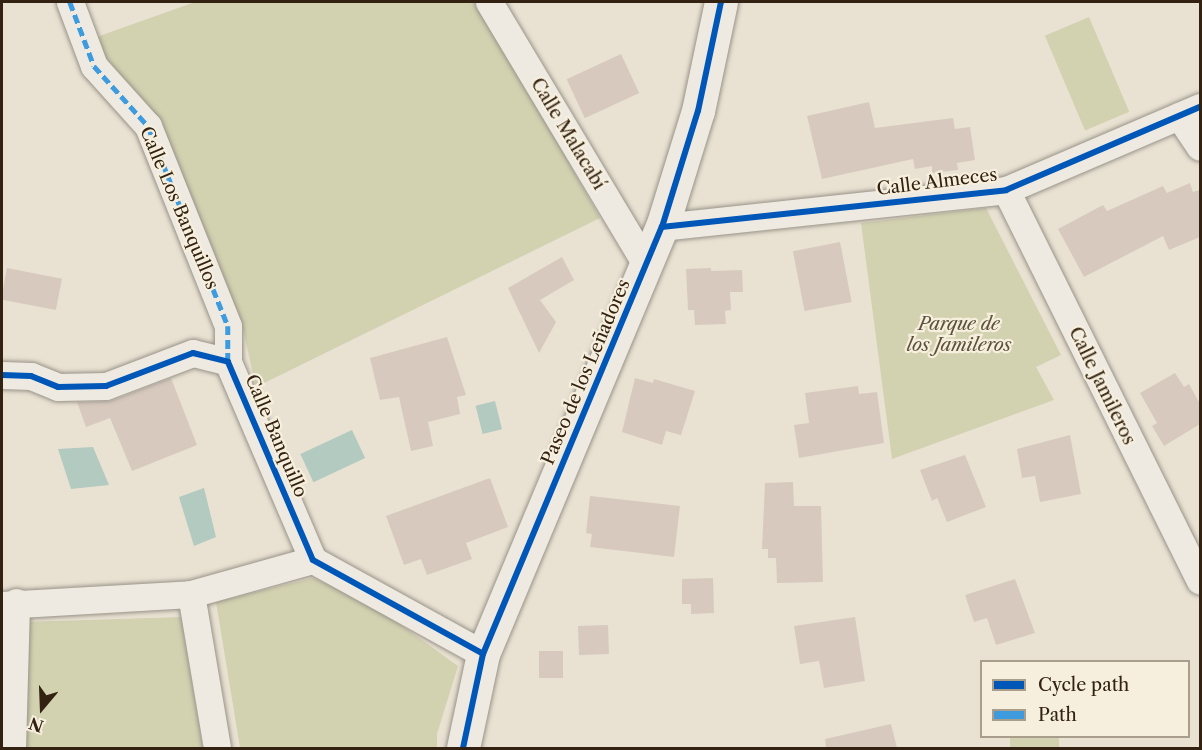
<!DOCTYPE html>
<html>
<head>
<meta charset="utf-8">
<style>
  body { margin:0 }
  #map { position:relative; width:1202px; height:750px; overflow:hidden; background:#e9e2d3; font-family:"Libre Caslon Text",serif }
  div>[style] { position:absolute }
  .green>* { inset:0; background:#d2d1b0; transform-origin:0 0 }
  .water>* { inset:0; background:#b2cabf; transform-origin:0 0 }
  .building>* { inset:0; background:#d7c9be; transform-origin:0 0 }
  .roads { filter:drop-shadow(0 0 2px #999388) drop-shadow(0 0 2px #999388) }
  .street>* { height:27px; margin:-13.5px; padding:0 13.5px; transform-origin:13.5px; border-radius:13.5px; background:#eeeae2 }
  .secondary>* { height:33px; margin:-16.5px; padding:0 16.5px; transform-origin:16.5px; border-radius:16.5px; background:#eeeae2 }
  .quiet>* { height:4.5px; margin-top:-2.25px; transform-origin:0; background:repeating-linear-gradient(90deg,#3e9cde 0 9px,transparent 0 13.5px) }
  .cycleway>* { height:6px; margin:-3px; padding:0 3px; transform-origin:3px; border-radius:3px; background:#0057b8 }
  span { translate:-50% -50%; white-space:nowrap; text-align:center; line-height:1.15; -webkit-text-stroke:4.5px #f7efdd; paint-order:stroke }
  .street-label { font-size:18px; color:#332212 }
  .park-label { font-size:18px; color:#5d5239; font-style:italic }
  .frame { position:absolute; inset:0; border:3px solid #332212; pointer-events:none }
  .legend { position:absolute; left:980px; top:660px; width:210px; height:78px; box-sizing:border-box; background:#f7efdd; border:2px solid #a99d8c; margin:0; padding:8px 10px; list-style:none; font-size:18px; color:#332212 }
  .legend li { display:flex; align-items:center; gap:12px; height:30px }
  .legend b { width:30px; border:2px solid #a99d8c }
  .north { position:absolute; left:12px; top:678px; width:60px; height:60px; -webkit-text-stroke:4px #f7efdd; paint-order:stroke; rotate:199deg; font-size:16px; font-weight:700; line-height:24px; text-align:center; color:#332212 }
  .north::after { content:''; display:block; margin:auto; width:21px; height:27px; background:#332212; clip-path:polygon(50% 0,100% 100%,50% 72%,0 100%) }
</style>
</head>
<body>
<div id="map">
  <div class="green">
    <div style="clip-path:polygon(195px 2px,479px 2px,600px 218px,256px 387px,242px 325px,159px 123px,91px 39px)"></div>
    <div style="left:1089px;top:17px;width:103px;height:48px;rotate:67deg"></div>
    <div style="clip-path:polygon(986px 208px,1061px 355px,1036px 367px,1054px 400px,892px 459px,861px 223px)"></div>
    <div style="clip-path:polygon(313px 578px,372px 604px,458px 666px,437px 734px,437px 748px,240px 748px,216px 602px)"></div>
    <div style="clip-path:polygon(181px 617px,203px 748px,21px 748px,26px 622px)"></div>
    <div style="left:1010px;top:737px;width:49px;height:11px"></div>
  </div>
  <div class="water">
    <div style="left:495px;top:401px;width:29px;height:20px;rotate:76deg"></div>
    <div style="left:352px;top:430px;width:31px;height:57px;rotate:65deg"></div>
    <div style="clip-path:polygon(93px 447px,109px 485px,71px 489px,58px 449px)"></div>
    <div style="clip-path:polygon(204px 488px,216px 537px,194px 546px,179px 497px)"></div>
  </div>
  <div class="building">
    <div style="left:621px;top:54px;width:43px;height:60px;rotate:65deg"></div>
    <div style="clip-path:polygon(869px 102px,875px 128px,953px 118px,955px 129px,970px 127px,975px 160px,957px 163px,958px 170px,932px 173px,932px 166px,915px 169px,913px 159px,822px 179px,807px 116px)"></div>
    <div style="clip-path:polygon(1190px 183px,1193px 192px,1200px 190px,1200px 237px,1169px 250px,1163px 236px,1084px 277px,1058px 229px,1103px 205px,1107px 211px,1163px 186px,1167px 193px)"></div>
    <div style="left:840px;top:242px;width:61px;height:48px;rotate:79deg"></div>
    <div style="clip-path:polygon(562px 257px,574px 280px,540px 300px,556px 322px,539px 353px,508px 288px)"></div>
    <div style="left:7px;top:268px;width:56px;height:32px;rotate:11deg"></div>
    <div style="clip-path:polygon(711px 268px,711px 271px,742px 270px,743px 292px,730px 292px,731px 310px,725px 311px,726px 324px,695px 325px,694px 310px,688px 310px,686px 269px)"></div>
    <div style="clip-path:polygon(447px 337px,466px 395px,457px 397px,460px 414px,428px 422px,433px 446px,411px 451px,399px 397px,380px 400px,370px 358px)"></div>
    <div style="clip-path:polygon(1175px 373px,1184px 387px,1189px 384px,1200px 404px,1200px 424px,1164px 446px,1152px 426px,1157px 423px,1140px 393px)"></div>
    <div style="clip-path:polygon(171px 378px,197px 445px,132px 471px,110px 418px,86px 427px,77px 402px,111px 401px)"></div>
    <div style="clip-path:polygon(635px 378px,653px 383px,654px 379px,695px 391px,681px 435px,666px 431px,662px 445px,622px 432px)"></div>
    <div style="clip-path:polygon(858px 386px,859px 394px,877px 392px,884px 443px,799px 458px,794px 425px,809px 423px,805px 393px)"></div>
    <div style="clip-path:polygon(1070px 435px,1081px 494px,1040px 502px,1035px 476px,1022px 478px,1017px 449px)"></div>
    <div style="clip-path:polygon(965px 455px,986px 507px,947px 522px,937px 498px,932px 501px,920px 470px)"></div>
    <div style="clip-path:polygon(490px 478px,508px 527px,466px 543px,472px 559px,427px 575px,421px 559px,404px 565px,386px 516px)"></div>
    <div style="clip-path:polygon(793px 482px,794px 506px,821px 506px,823px 582px,777px 583px,776px 558px,768px 558px,768px 549px,762px 549px,765px 483px)"></div>
    <div style="clip-path:polygon(590px 496px,680px 506px,674px 557px,590px 547px,592px 534px,586px 533px)"></div>
    <div style="clip-path:polygon(713px 578px,714px 613px,691px 614px,691px 604px,682px 604px,682px 579px)"></div>
    <div style="clip-path:polygon(1015px 579px,1035px 633px,996px 645px,987px 618px,974px 622px,965px 595px)"></div>
    <div style="clip-path:polygon(855px 617px,865px 681px,824px 688px,819px 661px,800px 664px,794px 626px)"></div>
    <div style="left:608px;top:625px;width:29px;height:30px;rotate:88deg"></div>
    <div style="left:539px;top:651px;width:24px;height:27px"></div>
    <div style="clip-path:polygon(891px 724px,897px 748px,826px 748px,825px 739px)"></div>
  </div>
  <div class="roads">
    <div class="street">
      <div style="left:70px;top:2px;width:68px;rotate:69.4deg"></div>
      <div style="left:94px;top:66px;width:81px;rotate:48deg"></div>
      <div style="left:148px;top:126px;width:215px;rotate:68.2deg"></div>
      <div style="left:228px;top:326px;width:36px;rotate:90deg"></div>
      <div style="left:489px;top:2px;width:308px;rotate:59.1deg"></div>
      <div style="left:1179px;top:116px;width:37px;rotate:56deg"></div>
      <div style="left:1006px;top:190px;width:436px;rotate:63.6deg"></div>
      <div style="left:662px;top:227px;width:346px;rotate:-6.1deg"></div>
      <div style="left:1006px;top:190px;width:211px;rotate:-23.2deg"></div>
      <div style="left:2px;top:375px;width:29px;rotate:2deg"></div>
      <div style="left:31px;top:376px;width:29px;rotate:22deg"></div>
      <div style="left:58px;top:387px;width:48px;rotate:-1.2deg"></div>
      <div style="left:106px;top:386px;width:93px;rotate:-20.8deg"></div>
      <div style="left:193px;top:353px;width:36px;rotate:14deg"></div>
      <div style="left:228px;top:362px;width:215px;rotate:66.8deg"></div>
      <div style="left:313px;top:560px;width:194px;rotate:28.9deg"></div>
      <div style="left:191px;top:594px;width:156px;rotate:80.4deg"></div>
      <div style="left:2px;top:605px;width:189px;rotate:-3.3deg"></div>
      <div style="left:191px;top:594px;width:127px;rotate:-15.6deg"></div>
      <div style="left:12px;top:748px;width:146px;rotate:-88.4deg"></div>
    </div>
    <div class="secondary">
      <div style="left:463px;top:748px;width:96px;rotate:-78deg"></div>
      <div style="left:483px;top:654px;width:463px;rotate:-67.3deg"></div>
      <div style="left:662px;top:227px;width:121px;rotate:-72.8deg"></div>
      <div style="left:698px;top:111px;width:111px;rotate:-78.1deg"></div>
    </div>
  </div>
  <div class="quiet">
    <div style="left:70px;top:2px;width:68px;rotate:69.4deg"></div>
    <div style="left:94px;top:66px;width:81px;rotate:48deg"></div>
    <div style="left:148px;top:126px;width:215px;rotate:68.2deg"></div>
    <div style="left:228px;top:326px;width:36px;rotate:90deg"></div>
  </div>
  <div class="cycleway">
    <div style="left:662px;top:227px;width:346px;rotate:-6.1deg"></div>
    <div style="left:1006px;top:190px;width:211px;rotate:-23.2deg"></div>
    <div style="left:2px;top:375px;width:29px;rotate:2deg"></div>
    <div style="left:31px;top:376px;width:29px;rotate:22deg"></div>
    <div style="left:58px;top:387px;width:48px;rotate:-1.2deg"></div>
    <div style="left:106px;top:386px;width:93px;rotate:-20.8deg"></div>
    <div style="left:193px;top:353px;width:36px;rotate:14deg"></div>
    <div style="left:228px;top:362px;width:215px;rotate:66.8deg"></div>
    <div style="left:313px;top:560px;width:194px;rotate:28.9deg"></div>
    <div style="left:463px;top:748px;width:96px;rotate:-78deg"></div>
    <div style="left:483px;top:654px;width:463px;rotate:-67.3deg"></div>
    <div style="left:662px;top:227px;width:121px;rotate:-72.8deg"></div>
    <div style="left:698px;top:111px;width:111px;rotate:-78.1deg"></div>
  </div>
  <div class="street-label">
    <span style="left:568px;top:134px;rotate:59deg">Calle Malacabí</span>
    <span style="left:937px;top:182px;rotate:-7deg">Calle Almeces</span>
    <span style="left:179px;top:208px;rotate:67deg">Calle Los Banquillos</span>
    <span style="left:586px;top:372px;rotate:-67deg">Paseo de los Leñadores</span>
    <span style="left:1102px;top:386px;rotate:64deg">Calle Jamileros</span>
    <span style="left:276px;top:436px;rotate:67deg">Calle Banquillo</span>
  </div>
  <div class="park-label">
    <span style="left:959px;top:335px">Parque de<br>los Jamileros</span>
  </div>
  <div class="frame"></div>
  <ul class="legend">
  <li><b style="height:8px;background:#0057b8"></b>Cycle path</li>
  <li><b style="height:8px;background:#3e9cde"></b>Path</li>
  </ul>
  <div class="north">N</div>
</div>
</body>
</html>
